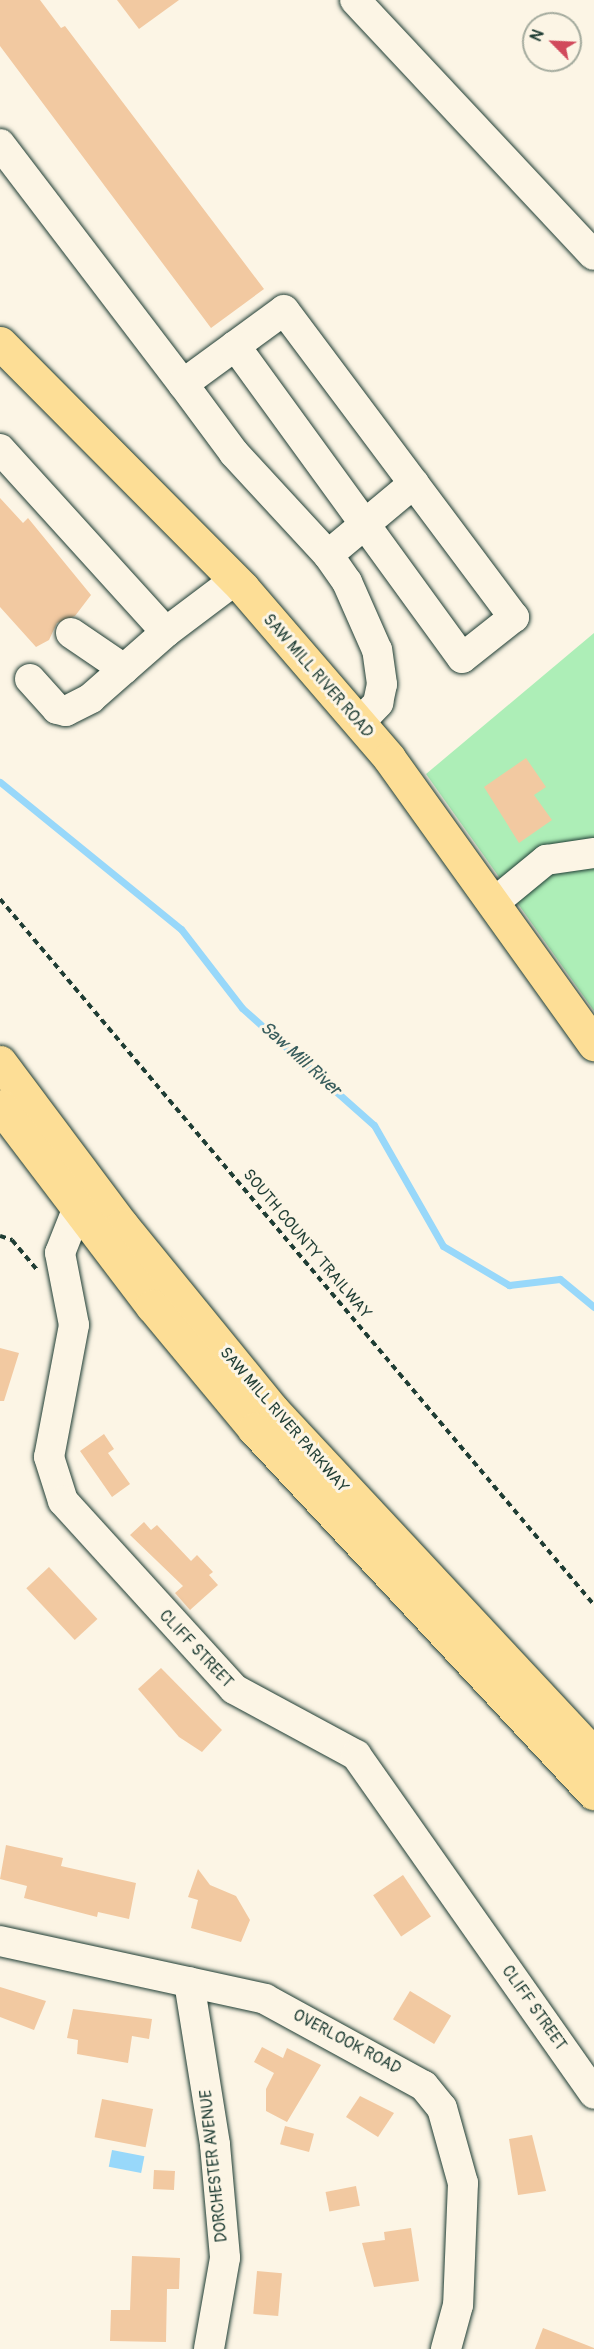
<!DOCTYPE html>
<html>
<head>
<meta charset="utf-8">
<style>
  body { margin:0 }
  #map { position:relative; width:594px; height:2349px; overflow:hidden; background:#fcf5e5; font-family:Pangolin,sans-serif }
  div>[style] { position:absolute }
  .green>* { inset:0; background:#adeeb7 }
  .water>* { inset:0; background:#98d8fa; transform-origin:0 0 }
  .stream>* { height:7px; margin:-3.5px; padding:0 3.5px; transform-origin:3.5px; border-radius:3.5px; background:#98d8fa }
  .building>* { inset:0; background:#f2c9a1; transform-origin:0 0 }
  .path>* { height:4px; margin-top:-2px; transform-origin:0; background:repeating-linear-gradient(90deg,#1f3d34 0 6px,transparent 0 10.5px) }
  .roads { filter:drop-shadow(0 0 2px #1f3d34) drop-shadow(0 0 2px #1f3d34) }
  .minor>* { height:30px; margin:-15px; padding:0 15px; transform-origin:15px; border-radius:15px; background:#fcf5e5 }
  .major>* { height:33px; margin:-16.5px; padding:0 16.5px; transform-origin:16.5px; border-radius:16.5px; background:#fdde96 }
  .highway>* { height:33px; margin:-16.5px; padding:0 16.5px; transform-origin:16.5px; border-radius:16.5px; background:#fdde96 }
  span { translate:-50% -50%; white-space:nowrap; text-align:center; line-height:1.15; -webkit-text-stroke:6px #fcf5e5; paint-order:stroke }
  .street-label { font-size:16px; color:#1f3d34 }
  .water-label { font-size:18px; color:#375c5c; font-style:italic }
  .north { position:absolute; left:522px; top:12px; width:60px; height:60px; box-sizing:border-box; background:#fcf5e5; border:2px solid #a4ab9e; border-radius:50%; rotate:294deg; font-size:16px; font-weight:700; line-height:24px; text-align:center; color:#1f3d34 }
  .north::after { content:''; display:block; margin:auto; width:21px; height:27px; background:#d1495b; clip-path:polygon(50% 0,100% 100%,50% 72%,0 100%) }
</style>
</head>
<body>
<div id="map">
  <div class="green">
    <div style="clip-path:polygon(594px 633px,594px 1011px,426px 774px)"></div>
  </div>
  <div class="water">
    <div style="left:112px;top:2150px;width:33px;height:17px;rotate:11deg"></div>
  </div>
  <div class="stream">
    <div style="left:0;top:782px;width:233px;rotate:39.1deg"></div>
    <div style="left:181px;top:929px;width:100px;rotate:52.3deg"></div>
    <div style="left:242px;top:1008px;width:176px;rotate:41.6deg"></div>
    <div style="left:374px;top:1125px;width:139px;rotate:60.3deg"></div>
    <div style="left:443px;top:1246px;width:77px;rotate:30.6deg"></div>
    <div style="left:509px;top:1285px;width:51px;rotate:-6.7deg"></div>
    <div style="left:560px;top:1279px;width:44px;rotate:39.5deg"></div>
  </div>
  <div class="building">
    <div style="clip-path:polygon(0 0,40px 0,61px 28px,65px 26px,264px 289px,211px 328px,0 46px)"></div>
    <div style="clip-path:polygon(117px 0,179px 0,139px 29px)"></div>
    <div style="clip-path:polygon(0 498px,23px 523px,28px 518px,91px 595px,75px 616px,57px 623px,49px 640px,36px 647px,0 607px)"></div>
    <div style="clip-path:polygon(526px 758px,546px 787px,534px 795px,552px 820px,519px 843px,484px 787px)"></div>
    <div style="clip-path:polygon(0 1348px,19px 1353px,4px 1401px,0 1401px)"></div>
    <div style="clip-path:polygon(104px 1434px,114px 1449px,108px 1453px,130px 1484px,112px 1497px,80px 1451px)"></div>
    <div style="clip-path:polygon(144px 1522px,151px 1530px,157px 1525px,191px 1561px,197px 1555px,213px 1572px,209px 1575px,218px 1585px,190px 1610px,175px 1593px,183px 1586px,130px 1535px)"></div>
    <div style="left:49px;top:1567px;width:71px;height:31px;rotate:47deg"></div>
    <div style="clip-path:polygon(161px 1668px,222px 1730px,202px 1752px,179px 1737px,138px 1689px)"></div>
    <div style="clip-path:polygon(6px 1845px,63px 1858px,61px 1866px,136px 1883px,129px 1919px,98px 1912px,97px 1917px,24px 1898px,27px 1886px,0 1879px)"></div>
    <div style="clip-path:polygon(198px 1869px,210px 1885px,236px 1896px,250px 1920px,241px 1942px,191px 1928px,198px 1900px,188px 1897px)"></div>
    <div style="left:403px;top:1875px;width:50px;height:36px;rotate:56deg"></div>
    <div style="clip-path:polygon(0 1987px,46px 2001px,34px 2030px,0 2017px)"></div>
    <div style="left:410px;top:1991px;width:48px;height:33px;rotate:31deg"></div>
    <div style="clip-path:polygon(73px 2009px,152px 2019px,149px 2039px,132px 2036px,128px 2063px,77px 2054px,78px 2040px,67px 2038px)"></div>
    <div style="clip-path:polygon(262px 2047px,283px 2058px,287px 2048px,321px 2065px,287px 2122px,266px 2111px,266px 2089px,274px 2073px,254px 2062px)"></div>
    <div style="clip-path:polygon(360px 2096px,394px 2113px,378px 2137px,346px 2117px)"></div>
    <div style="left:102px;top:2099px;width:52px;height:39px;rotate:11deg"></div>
    <div style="left:285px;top:2126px;width:30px;height:19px;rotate:15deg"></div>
    <div style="clip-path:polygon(532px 2135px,546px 2191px,518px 2195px,509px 2139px)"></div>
    <div style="left:154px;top:2170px;width:21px;height:19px;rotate:3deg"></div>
    <div style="left:356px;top:2186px;width:20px;height:31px;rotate:79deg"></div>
    <div style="clip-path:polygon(411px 2228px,419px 2281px,374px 2287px,362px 2243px,385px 2240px,384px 2232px)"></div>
    <div style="clip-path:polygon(132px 2256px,180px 2258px,179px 2289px,167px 2289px,166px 2342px,110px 2341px,111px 2310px,130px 2310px)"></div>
    <div style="left:257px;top:2271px;width:25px;height:43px;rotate:5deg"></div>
    <div style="clip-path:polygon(543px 2328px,594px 2348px,594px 2349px,535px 2349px)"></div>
  </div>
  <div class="path">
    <div style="left:0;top:899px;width:923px;rotate:49.92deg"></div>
    <div style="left:0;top:1236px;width:13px;rotate:18deg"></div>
    <div style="left:12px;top:1240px;width:39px;rotate:50deg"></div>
  </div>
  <div class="roads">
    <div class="minor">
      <div style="left:355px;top:0;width:349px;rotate:46.9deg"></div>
      <div style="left:0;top:144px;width:302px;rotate:52.7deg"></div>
      <div style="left:183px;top:384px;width:125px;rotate:-36.2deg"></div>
      <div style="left:284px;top:310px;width:384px;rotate:53.2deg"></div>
      <div style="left:514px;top:617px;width:66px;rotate:141.7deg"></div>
      <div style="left:462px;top:658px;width:386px;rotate:-126deg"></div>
      <div style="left:183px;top:384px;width:86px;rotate:53.5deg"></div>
      <div style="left:234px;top:453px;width:139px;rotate:47.3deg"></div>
      <div style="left:0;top:449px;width:247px;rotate:47.8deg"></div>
      <div style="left:166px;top:632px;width:86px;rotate:-37deg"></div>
      <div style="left:71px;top:633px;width:64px;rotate:34.2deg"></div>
      <div style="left:30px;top:679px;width:40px;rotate:48deg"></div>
      <div style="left:57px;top:709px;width:9px;rotate:13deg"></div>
      <div style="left:66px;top:711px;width:28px;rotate:-27deg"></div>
      <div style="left:91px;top:698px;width:100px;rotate:-41.3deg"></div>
      <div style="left:359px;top:723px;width:28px;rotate:-46deg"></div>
      <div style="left:378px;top:703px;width:19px;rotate:-78deg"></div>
      <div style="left:382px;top:684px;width:34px;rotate:-98deg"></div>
      <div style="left:377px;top:650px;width:74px;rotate:-113.8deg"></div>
      <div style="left:347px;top:582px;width:33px;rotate:-125deg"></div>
      <div style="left:328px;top:555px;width:112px;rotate:-39.9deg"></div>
      <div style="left:496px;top:901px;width:65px;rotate:-39.4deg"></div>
      <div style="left:546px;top:860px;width:49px;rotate:-8.3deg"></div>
      <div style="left:77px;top:1210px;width:46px;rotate:111.6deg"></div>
      <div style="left:60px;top:1253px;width:73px;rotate:79deg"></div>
      <div style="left:74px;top:1325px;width:134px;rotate:100.7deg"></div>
      <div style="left:49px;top:1457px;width:46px;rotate:72.3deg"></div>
      <div style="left:63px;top:1501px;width:254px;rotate:47.7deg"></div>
      <div style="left:234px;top:1689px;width:139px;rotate:28.4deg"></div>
      <div style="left:356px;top:1755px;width:414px;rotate:54.9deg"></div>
      <div style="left:0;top:1941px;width:271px;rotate:12.3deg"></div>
      <div style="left:265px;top:1999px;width:181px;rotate:28.7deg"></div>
      <div style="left:424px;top:2086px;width:28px;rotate:51deg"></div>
      <div style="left:442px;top:2108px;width:78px;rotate:74.4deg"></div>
      <div style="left:463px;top:2183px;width:122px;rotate:92.3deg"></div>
      <div style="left:458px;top:2305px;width:46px;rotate:105.3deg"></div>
      <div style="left:189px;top:1982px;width:165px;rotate:80.9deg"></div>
      <div style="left:215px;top:2145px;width:113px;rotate:84.9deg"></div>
      <div style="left:225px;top:2258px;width:92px;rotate:100deg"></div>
    </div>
    <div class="major">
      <div style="left:0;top:343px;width:345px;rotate:45.2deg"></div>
      <div style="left:243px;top:588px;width:224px;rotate:49.3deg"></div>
      <div style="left:389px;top:758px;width:352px;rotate:54.4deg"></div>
    </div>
    <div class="highway">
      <div style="left:0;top:1062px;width:204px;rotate:53.2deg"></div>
      <div style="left:122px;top:1225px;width:239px;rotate:50.8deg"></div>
      <div style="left:273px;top:1410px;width:471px;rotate:47deg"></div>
      <div style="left:0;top:1106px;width:251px;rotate:52.8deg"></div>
      <div style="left:152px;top:1306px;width:160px;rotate:50.3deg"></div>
      <div style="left:254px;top:1429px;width:498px;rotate:47deg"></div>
    </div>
  </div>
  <div class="street-label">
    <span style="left:318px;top:676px;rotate:49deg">SAW MILL RIVER ROAD</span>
    <span style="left:307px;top:1244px;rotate:50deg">SOUTH COUNTY TRAILWAY</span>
    <span style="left:284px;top:1420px;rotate:49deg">SAW MILL RIVER PARKWAY</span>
    <span style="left:196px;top:1649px;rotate:47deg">CLIFF STREET</span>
    <span style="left:534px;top:2008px;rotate:55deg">CLIFF STREET</span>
    <span style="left:347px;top:2042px;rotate:28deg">OVERLOOK ROAD</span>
    <span style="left:214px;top:2166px;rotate:-96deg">DORCHESTER AVENUE</span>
  </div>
  <div class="water-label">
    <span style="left:300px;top:1059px;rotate:42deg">Saw Mill River</span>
  </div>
  <div class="north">N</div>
</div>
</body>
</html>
